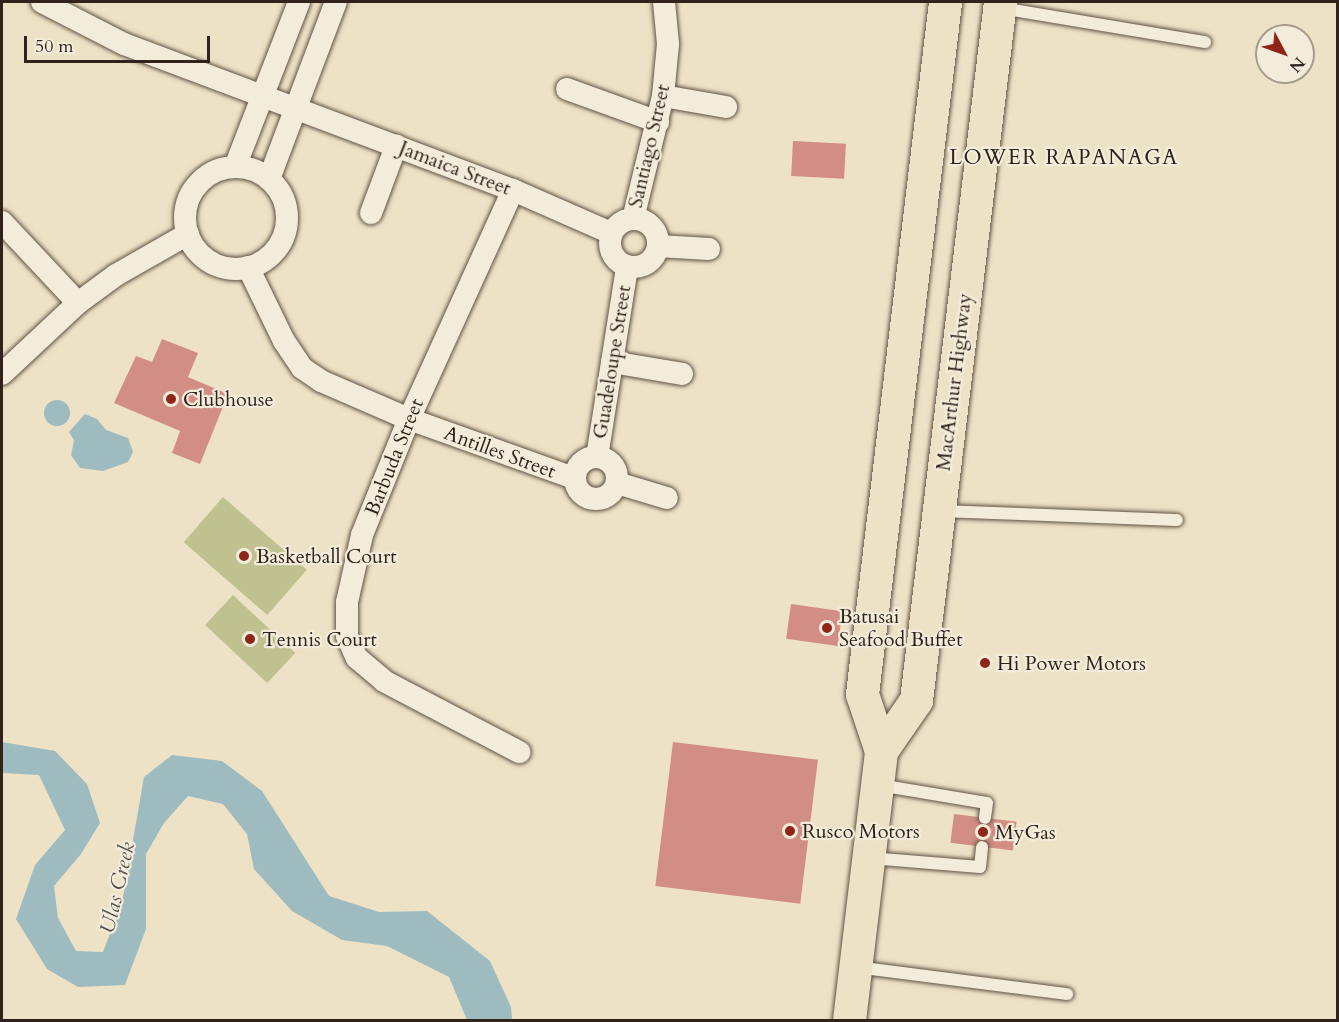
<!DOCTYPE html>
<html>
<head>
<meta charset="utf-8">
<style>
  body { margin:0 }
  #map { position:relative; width:1339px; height:1022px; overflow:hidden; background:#eee2c6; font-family:Cardo,serif }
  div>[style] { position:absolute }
  .green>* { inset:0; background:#c0c190; transform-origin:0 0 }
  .water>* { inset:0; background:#9ebbbf }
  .round { border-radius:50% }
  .building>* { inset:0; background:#d28d84; transform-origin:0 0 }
  .roads { filter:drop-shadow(0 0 2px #605246) drop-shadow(0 0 2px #605246) }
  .service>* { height:12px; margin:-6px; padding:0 6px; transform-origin:6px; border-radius:6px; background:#f4ecda }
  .minor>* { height:22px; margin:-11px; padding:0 11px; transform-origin:11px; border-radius:11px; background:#f4ecda }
  .minor>.ring { margin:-11px; padding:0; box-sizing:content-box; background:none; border:22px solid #f4ecda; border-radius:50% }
  .trunk>* { height:33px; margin:-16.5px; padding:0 16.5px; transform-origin:16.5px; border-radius:16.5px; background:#eee2c6 }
  .dots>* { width:16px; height:16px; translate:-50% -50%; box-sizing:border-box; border:3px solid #f4ecda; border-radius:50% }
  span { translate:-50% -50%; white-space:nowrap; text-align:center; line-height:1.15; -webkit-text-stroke:4.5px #f4ecda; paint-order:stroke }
  .street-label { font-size:20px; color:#31221c }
  .poi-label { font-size:20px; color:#31221c }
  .left { translate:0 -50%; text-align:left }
  .neighbourhood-label { font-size:21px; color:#31221c; letter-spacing:1.5px }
  .water-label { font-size:21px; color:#52504d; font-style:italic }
  .frame { position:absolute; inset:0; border:3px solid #31221c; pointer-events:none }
  .north { position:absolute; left:1255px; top:24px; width:60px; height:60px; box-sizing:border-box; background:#f4ecda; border:2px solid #a69b8e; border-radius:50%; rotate:131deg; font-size:16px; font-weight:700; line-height:24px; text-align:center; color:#31221c }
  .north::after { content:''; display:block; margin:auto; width:21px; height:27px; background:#8f2418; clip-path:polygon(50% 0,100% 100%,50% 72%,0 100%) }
  .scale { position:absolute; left:24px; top:36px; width:186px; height:27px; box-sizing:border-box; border:3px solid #31221c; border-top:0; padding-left:8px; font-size:18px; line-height:21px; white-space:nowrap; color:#31221c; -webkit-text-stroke:4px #f4ecda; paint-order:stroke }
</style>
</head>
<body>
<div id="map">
  <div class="green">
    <div style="left:223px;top:497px;width:111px;height:60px;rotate:41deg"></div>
    <div style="left:233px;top:595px;width:85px;height:41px;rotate:43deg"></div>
  </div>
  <div class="water">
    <div class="round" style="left:44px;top:400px;width:26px;height:26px"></div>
    <div style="clip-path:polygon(85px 414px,97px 419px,106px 430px,128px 438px,133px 452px,128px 462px,103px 471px,80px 468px,71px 455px,74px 440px,69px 432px)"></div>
    <div style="clip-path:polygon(2px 742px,55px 751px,87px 784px,100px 823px,81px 854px,54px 886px,58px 918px,76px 951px,103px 952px,122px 903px,144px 777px,172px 755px,222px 761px,262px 791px,329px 896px,379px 912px,427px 911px,490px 961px,511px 1007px,512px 1020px,467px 1020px,449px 977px,387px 946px,342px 940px,292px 911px,254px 869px,247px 834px,223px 804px,188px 796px,164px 823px,146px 854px,146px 929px,125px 985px,78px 987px,47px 969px,16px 919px,35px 865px,65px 830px,39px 775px,2px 773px)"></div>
  </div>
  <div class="building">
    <div style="left:793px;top:141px;width:53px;height:35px;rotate:3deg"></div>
    <div style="clip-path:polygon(162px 339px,198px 353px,188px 377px,228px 394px,200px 464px,172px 453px,180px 431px,114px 403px,136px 356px,152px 362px)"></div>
    <div style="left:791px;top:604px;width:52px;height:35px;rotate:8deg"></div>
    <div style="left:673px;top:742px;width:146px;height:145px;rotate:7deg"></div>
    <div style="left:954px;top:814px;width:63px;height:29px;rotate:7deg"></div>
  </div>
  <div class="roads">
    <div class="service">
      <div style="left:1001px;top:8px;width:207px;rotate:9.5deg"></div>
      <div style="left:941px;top:511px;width:236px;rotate:2.2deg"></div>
      <div style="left:879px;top:785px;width:109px;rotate:9.5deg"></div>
      <div style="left:987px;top:803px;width:15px;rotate:98deg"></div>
      <div style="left:870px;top:858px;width:110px;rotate:4.7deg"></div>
      <div style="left:980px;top:867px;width:20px;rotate:-84deg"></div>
      <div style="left:856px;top:967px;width:213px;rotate:7.3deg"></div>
    </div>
    <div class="minor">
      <div style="left:42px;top:2px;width:92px;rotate:27.1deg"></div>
      <div style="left:124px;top:44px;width:415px;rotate:20.6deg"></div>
      <div style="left:513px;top:190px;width:107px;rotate:23.7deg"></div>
      <div style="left:567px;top:89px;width:97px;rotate:19.9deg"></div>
      <div style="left:663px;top:96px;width:64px;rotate:9.9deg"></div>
      <div style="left:235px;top:167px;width:177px;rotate:-68.8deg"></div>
      <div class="ring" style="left:185px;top:167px;width:80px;height:80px"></div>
      <div style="left:269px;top:179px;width:189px;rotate:-69.3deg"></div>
      <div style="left:513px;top:190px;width:252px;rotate:114.4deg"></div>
      <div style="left:409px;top:419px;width:125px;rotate:112.1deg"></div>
      <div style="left:362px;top:535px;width:69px;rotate:102.6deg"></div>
      <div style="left:347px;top:602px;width:34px;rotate:90deg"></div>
      <div style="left:347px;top:636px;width:24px;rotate:66deg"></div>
      <div style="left:357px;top:658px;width:35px;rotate:40deg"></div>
      <div style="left:384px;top:681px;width:153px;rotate:27.7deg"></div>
      <div style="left:371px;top:213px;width:72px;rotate:-69.5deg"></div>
      <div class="ring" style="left:610px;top:219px;width:26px;height:26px"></div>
      <div style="left:633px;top:219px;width:127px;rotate:-76.3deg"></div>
      <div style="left:663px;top:96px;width:52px;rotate:-84.5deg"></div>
      <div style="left:668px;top:44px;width:42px;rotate:-95.4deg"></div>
      <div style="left:2px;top:222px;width:111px;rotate:46.8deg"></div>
      <div style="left:658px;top:246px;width:51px;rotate:3.4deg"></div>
      <div style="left:248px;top:267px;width:82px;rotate:64.1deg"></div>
      <div style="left:284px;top:341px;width:32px;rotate:56deg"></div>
      <div style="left:302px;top:368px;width:23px;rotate:34deg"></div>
      <div style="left:321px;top:381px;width:96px;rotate:23.4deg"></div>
      <div style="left:409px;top:419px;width:175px;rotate:19.7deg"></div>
      <div style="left:612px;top:362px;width:71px;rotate:9.7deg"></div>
      <div style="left:2px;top:374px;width:104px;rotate:-43.1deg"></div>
      <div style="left:78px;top:303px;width:47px;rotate:-36.4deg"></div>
      <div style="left:116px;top:275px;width:83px;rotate:-29.7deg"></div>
      <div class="ring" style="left:575px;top:457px;width:20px;height:20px"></div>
      <div style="left:597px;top:457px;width:192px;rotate:-81deg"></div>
      <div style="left:617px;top:483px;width:52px;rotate:16.7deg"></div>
    </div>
    <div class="trunk">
      <div style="left:881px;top:751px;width:62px;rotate:-55.5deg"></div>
      <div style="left:916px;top:700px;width:703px;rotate:-83.14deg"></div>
      <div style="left:849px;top:1020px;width:271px;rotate:-83.2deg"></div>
      <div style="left:881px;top:751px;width:60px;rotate:-108.4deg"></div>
      <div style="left:862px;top:694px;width:697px;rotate:-83.16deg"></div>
    </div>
  </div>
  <div class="dots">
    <div style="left:171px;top:399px;background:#8f2418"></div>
    <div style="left:244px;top:556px;background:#8f2418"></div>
    <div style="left:827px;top:628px;background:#8f2418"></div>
    <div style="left:250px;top:639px;background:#8f2418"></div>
    <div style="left:985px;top:663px;background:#8f2418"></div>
    <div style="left:790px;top:831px;background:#8f2418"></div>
    <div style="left:983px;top:832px;background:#8f2418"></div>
  </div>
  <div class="street-label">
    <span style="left:649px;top:146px;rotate:-77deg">Santiago Street</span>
    <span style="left:455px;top:168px;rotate:21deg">Jamaica Street</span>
    <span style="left:612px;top:362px;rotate:-81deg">Guadeloupe Street</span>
    <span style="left:954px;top:382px;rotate:-83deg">MacArthur Highway</span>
    <span style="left:500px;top:452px;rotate:20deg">Antilles Street</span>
    <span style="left:394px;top:457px;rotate:-68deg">Barbuda Street</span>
  </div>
  <div class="poi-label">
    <span class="left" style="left:183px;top:399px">Clubhouse</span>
    <span class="left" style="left:256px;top:556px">Basketball Court</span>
    <span class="left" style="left:839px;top:628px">Batusai<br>Seafood Buffet</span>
    <span class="left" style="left:262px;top:639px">Tennis Court</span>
    <span class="left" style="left:997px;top:663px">Hi Power Motors</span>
    <span class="left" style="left:802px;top:831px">Rusco Motors</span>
    <span class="left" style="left:995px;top:832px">MyGas</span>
  </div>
  <div class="neighbourhood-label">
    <span style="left:1064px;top:158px">LOWER RAPANAGA</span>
  </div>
  <div class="water-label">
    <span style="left:118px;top:888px;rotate:-77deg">Ulas Creek</span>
  </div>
  <div class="frame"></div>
  <div class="north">N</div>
  <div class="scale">50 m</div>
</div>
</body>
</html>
